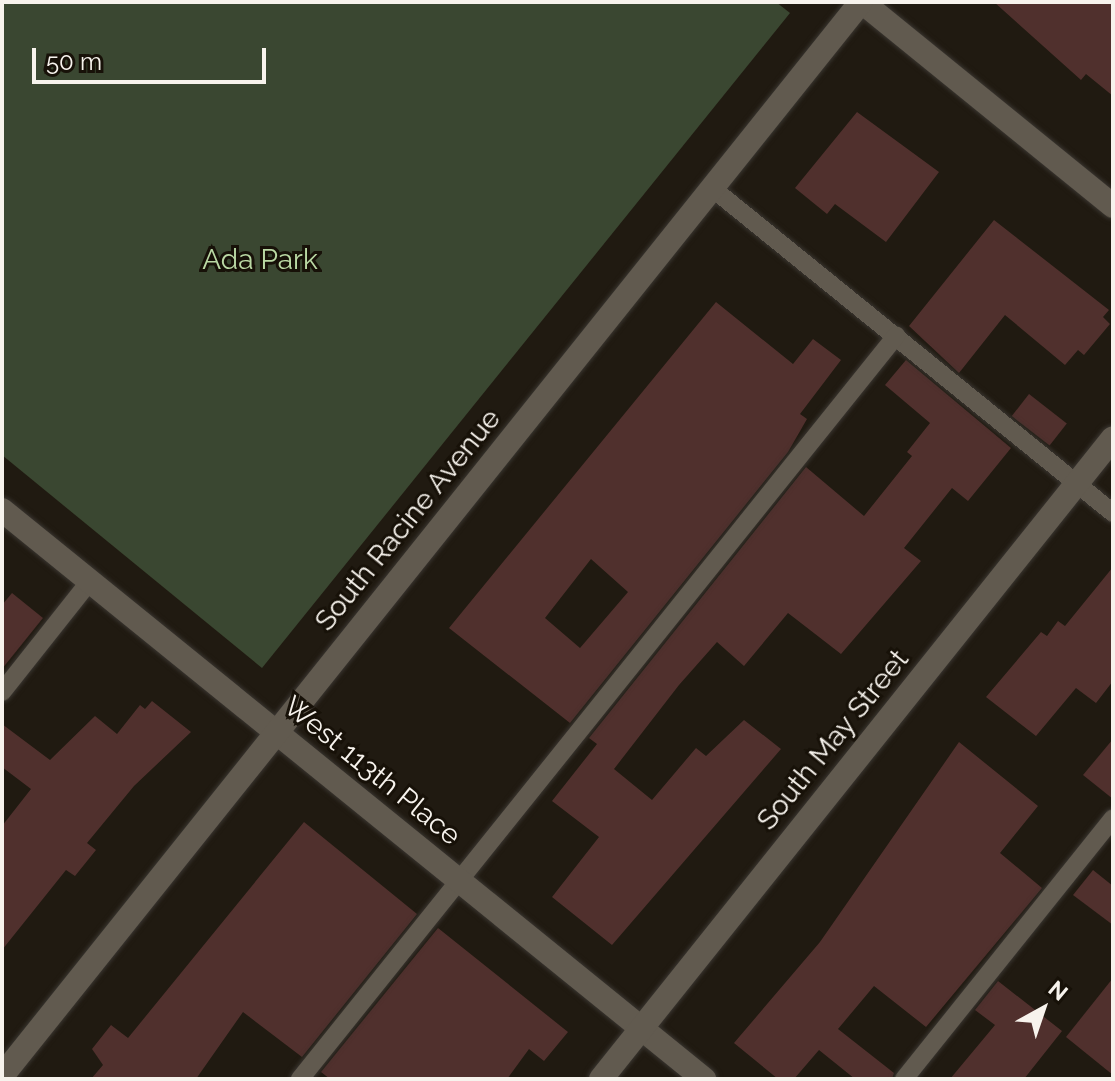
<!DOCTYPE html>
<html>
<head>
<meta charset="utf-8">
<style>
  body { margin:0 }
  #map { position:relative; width:1115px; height:1081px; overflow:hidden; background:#201a11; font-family:Raleway,sans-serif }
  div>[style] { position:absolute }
  .green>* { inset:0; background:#3a4731 }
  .building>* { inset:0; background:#50302d; transform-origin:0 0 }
  .roads { filter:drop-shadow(0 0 2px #393530) drop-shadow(0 0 2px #393530) }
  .lane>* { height:18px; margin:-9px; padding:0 9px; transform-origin:9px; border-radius:9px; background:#615a4f }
  .street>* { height:24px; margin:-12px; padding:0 12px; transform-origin:12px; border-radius:12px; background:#615a4f }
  span { translate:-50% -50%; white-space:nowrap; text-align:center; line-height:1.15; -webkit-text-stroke:6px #171108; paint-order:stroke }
  .park-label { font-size:28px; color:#bad9a4 }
  .street-label { font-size:28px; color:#f7f3ed }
  .frame { position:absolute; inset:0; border:4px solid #f7f3ed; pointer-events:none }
  .north { position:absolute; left:1003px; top:969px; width:80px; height:80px; -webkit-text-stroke:6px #171108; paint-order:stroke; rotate:40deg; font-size:22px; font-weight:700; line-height:32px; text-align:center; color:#f7f3ed }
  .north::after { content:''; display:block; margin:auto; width:28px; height:36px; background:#f7f3ed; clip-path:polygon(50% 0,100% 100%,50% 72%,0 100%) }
  .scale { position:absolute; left:32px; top:48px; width:234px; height:36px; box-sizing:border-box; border:4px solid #f7f3ed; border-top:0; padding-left:10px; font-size:24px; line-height:28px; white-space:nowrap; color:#f7f3ed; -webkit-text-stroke:6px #171108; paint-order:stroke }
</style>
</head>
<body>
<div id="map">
  <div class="green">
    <div style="clip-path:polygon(2px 2px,776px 2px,790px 13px,262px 668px,2px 455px)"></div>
  </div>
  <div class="building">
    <div style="clip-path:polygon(994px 2px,1113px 2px,1113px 96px,1086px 74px,1081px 80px)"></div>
    <div style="clip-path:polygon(857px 112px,939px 172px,886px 242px,835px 204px,827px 214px,795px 188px)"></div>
    <div style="clip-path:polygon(994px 220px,1109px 310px,1103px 317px,1110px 324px,1084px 355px,1078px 350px,1065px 365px,1005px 315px,959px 373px,909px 326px)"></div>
    <div style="clip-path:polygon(evenodd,716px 302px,793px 364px,813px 339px,841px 360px,800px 414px,807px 419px,788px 452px,570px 723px,449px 628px,716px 302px,591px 559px,628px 592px,580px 648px,545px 618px,591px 559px)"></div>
    <div style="clip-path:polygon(906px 360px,1011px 448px,968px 501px,952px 488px,904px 548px,921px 561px,841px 654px,788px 613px,744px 666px,717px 642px,679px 685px,614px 769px,652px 800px,696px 748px,706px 756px,744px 720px,781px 749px,612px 945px,552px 897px,599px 837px,552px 801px,597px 744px,589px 738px,806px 467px,864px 516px,912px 456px,907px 452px,930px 423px,885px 385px)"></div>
    <div style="left:1029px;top:394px;width:48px;height:28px;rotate:38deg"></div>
    <div style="clip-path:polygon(1113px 567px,1113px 681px,1096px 703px,1076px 688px,1036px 736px,986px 697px,1041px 632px,1047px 636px,1058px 621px,1065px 626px)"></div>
    <div style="clip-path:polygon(12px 593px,43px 618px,2px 669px,2px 605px)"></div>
    <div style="clip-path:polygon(152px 701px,191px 732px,134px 786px,87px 843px,96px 850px,75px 876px,66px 870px,2px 950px,2px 826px,31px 789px,2px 767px,2px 724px,50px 760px,95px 716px,117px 734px,140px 705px,145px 709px)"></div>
    <div style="clip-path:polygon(1113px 739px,1113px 799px,1083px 775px)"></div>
    <div style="clip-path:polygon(959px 742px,1038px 806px,1000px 853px,1042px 888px,926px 1027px,874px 986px,838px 1029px,894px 1073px,892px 1079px,855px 1079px,819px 1050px,794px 1079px,778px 1079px,734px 1043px,820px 942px)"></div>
    <div style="clip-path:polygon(304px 822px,417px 914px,302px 1057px,243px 1012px,196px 1079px,91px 1079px,103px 1065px,92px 1049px,111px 1025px,128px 1038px)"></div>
    <div style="clip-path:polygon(1093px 870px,1113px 886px,1113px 925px,1073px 895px)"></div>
    <div style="clip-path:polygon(438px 928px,568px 1032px,544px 1061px,529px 1049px,507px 1079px,330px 1079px,321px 1072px)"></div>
    <div style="clip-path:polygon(1113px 978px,1113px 1075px,1066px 1037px)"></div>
    <div style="clip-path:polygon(998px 981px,1062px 1031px,1024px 1079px,950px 1079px,995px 1025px,975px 1010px)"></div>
  </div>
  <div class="roads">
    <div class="lane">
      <div style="left:712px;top:188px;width:516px;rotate:39.02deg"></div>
      <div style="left:2px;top:692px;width:142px;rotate:-51.6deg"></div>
      <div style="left:300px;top:1079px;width:953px;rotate:-51.27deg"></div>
      <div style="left:904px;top:1079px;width:334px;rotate:-51.3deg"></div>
    </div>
    <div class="street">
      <div style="left:862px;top:2px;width:323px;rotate:39.1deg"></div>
      <div style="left:2px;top:510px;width:904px;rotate:39.03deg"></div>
      <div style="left:2px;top:1076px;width:1375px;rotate:-51.35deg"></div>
      <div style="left:601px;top:1079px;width:820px;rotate:-51.38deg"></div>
    </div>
  </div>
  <div class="park-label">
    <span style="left:260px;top:260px">Ada Park</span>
  </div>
  <div class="street-label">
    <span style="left:408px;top:520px;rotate:-51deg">South Racine Avenue</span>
    <span style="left:833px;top:740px;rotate:-51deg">South May Street</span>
    <span style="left:372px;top:771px;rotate:39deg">West 113th Place</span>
  </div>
  <div class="frame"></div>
  <div class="north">N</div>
  <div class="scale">50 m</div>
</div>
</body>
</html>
